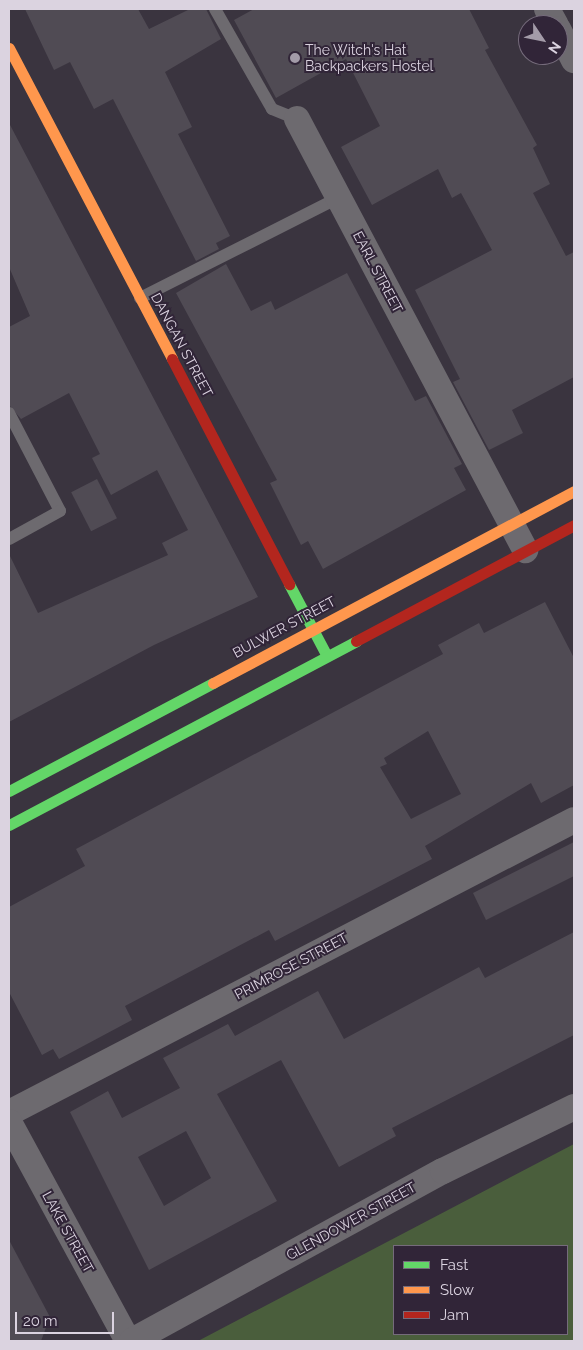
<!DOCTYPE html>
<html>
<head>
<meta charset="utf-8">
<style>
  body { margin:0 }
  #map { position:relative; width:583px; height:1350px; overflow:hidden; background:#3a343f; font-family:Raleway,sans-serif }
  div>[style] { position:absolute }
  .green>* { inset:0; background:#4a5e3c }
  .building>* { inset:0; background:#504b54; transform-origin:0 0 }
  .lane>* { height:12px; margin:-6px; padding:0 6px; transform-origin:6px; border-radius:6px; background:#6d6a6f }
  .street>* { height:26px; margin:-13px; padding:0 13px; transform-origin:13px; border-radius:13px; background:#6d6a6f }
  .fast>* { height:11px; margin:-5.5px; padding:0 5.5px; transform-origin:5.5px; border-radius:5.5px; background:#63d668 }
  .slow>* { height:11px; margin:-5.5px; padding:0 5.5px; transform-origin:5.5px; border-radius:5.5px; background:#ff974d }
  .jam>* { height:11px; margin:-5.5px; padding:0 5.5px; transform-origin:5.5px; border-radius:5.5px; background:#b3261e }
  .dots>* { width:14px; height:14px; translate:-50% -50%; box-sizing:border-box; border:2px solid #312538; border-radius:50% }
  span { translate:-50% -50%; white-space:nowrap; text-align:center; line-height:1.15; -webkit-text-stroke:4px #312538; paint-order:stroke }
  .poi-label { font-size:14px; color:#dbd3e0 }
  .left { translate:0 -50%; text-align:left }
  .street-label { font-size:14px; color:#dbd3e0 }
  .frame { position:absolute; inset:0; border:10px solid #dbd3e0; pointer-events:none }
  .legend { position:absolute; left:393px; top:1245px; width:175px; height:90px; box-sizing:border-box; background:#312538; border:1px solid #756b7b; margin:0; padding:6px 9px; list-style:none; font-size:15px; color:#dbd3e0 }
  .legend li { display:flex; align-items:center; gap:10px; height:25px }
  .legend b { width:25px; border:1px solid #756b7b }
  .north { position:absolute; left:518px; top:15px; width:50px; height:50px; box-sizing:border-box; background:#312538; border:1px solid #756b7b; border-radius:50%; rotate:124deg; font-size:14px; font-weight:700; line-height:20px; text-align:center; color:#dbd3e0 }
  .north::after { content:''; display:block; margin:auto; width:18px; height:22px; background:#a39ba8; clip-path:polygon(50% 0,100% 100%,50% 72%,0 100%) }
  .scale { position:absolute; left:15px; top:1312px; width:99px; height:22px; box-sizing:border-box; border:2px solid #dbd3e0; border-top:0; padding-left:6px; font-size:15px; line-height:18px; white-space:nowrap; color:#dbd3e0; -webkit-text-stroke:4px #312538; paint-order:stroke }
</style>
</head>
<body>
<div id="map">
  <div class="green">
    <div style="clip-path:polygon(evenodd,574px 1144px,574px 1341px,198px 1341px,574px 1144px,394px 1246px,567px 1246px,567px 1334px,394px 1334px,394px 1246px)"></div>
  </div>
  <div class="building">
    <div style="clip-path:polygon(25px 9px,138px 9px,149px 29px,190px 9px,206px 9px,221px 39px,165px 72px,192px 127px,178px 134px,230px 236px,216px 243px,219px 249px,196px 261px,113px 99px,94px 109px,70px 62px,54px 70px)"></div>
    <div style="clip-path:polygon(254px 9px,469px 9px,489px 48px,485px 50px,537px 145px,533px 148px,550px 184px,533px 193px,566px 256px,574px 252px,574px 377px,512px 410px,523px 433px,489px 450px,453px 382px,460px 379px,415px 290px,492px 250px,461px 193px,452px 198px,438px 169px,372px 205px,341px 147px,380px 126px,346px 59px,276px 98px,234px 20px)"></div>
    <div style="clip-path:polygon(9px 123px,258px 597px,154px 645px,9px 722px,9px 554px,38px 613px,168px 555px,162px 543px,188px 530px,157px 470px,111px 495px,92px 458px,100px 454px,69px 393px,21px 419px,9px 405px,9px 327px,30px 316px,9px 267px)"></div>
    <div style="clip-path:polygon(226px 264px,251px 311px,271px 301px,275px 310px,347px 273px,415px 401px,426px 396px,462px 464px,454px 468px,466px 490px,323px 569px,308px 541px,301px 545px,270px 483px,277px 480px,176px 293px)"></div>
    <div style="left:97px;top:479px;width:44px;height:29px;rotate:63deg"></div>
    <div style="clip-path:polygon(evenodd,545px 602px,574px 658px,574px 785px,541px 803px,531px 783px,425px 846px,432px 859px,275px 941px,269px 930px,125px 1006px,132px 1020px,59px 1059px,53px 1049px,42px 1055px,9px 992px,9px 907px,85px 866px,76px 849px,443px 654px,438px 645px,479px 623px,484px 633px,545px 602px,428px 731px,461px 794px,411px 819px,380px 767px,387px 764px,384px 758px,428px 731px)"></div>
    <div style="clip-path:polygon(574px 842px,574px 876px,486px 920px,473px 893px)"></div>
    <div style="clip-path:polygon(evenodd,574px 932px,574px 1035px,392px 1128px,396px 1136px,339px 1167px,281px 1060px,217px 1094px,277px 1201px,149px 1270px,70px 1112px,108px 1091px,122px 1118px,180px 1088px,163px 1058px,228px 1024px,235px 1036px,318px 991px,344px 1039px,479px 967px,485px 978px,574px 932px,186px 1131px,211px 1178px,164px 1206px,138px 1157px,186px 1131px)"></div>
    <div style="clip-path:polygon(9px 1240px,50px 1317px,41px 1341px,9px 1341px)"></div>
  </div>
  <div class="lane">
    <div style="left:215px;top:9px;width:115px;rotate:60.3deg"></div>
    <div style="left:272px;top:109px;width:27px;rotate:22deg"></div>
    <div style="left:140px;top:298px;width:222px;rotate:-26.8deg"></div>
    <div style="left:9px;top:413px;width:110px;rotate:62.5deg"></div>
    <div style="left:60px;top:511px;width:58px;rotate:151.2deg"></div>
  </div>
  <div class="street">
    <div style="left:547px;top:9px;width:18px;rotate:61deg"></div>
    <div style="left:558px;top:29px;width:35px;rotate:63deg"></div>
    <div style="left:297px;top:119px;width:488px;rotate:62.1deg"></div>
    <div style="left:9px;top:1113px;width:636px;rotate:-27.41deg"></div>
    <div style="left:9px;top:1122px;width:249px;rotate:61.5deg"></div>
    <div style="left:132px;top:1341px;width:354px;rotate:-28.7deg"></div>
    <div style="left:443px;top:1171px;width:146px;rotate:-26deg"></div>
  </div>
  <div class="fast">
    <div style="left:289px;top:584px;width:81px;rotate:62.2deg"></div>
    <div style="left:9px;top:791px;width:231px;rotate:-27.9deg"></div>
    <div style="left:9px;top:825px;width:393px;rotate:-27.9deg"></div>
  </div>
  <div class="slow">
    <div style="left:9px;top:48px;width:351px;rotate:62.3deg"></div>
    <div style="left:213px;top:683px;width:409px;rotate:-28deg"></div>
  </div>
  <div class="jam">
    <div style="left:172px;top:359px;width:254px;rotate:62.5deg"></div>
    <div style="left:356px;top:641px;width:247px;rotate:-28deg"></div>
  </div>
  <div class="dots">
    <div style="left:295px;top:58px;background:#a39ba8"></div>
  </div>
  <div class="poi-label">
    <span class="left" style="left:305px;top:58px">The Witch's Hat<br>Backpackers Hostel</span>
  </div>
  <div class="street-label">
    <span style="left:378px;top:272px;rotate:62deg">EARL STREET</span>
    <span style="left:182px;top:345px;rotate:62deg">DANGAN STREET</span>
    <span style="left:284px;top:627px;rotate:-28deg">BULWER STREET</span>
    <span style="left:291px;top:966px;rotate:-28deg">PRIMROSE STREET</span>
    <span style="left:351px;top:1221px;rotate:-29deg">GLENDOWER STREET</span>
    <span style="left:68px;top:1232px;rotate:61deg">LAKE STREET</span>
  </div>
  <div class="frame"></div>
  <ul class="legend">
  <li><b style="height:6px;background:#63d668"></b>Fast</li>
  <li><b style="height:6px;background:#ff974d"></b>Slow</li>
  <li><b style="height:6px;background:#b3261e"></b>Jam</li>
  </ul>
  <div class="north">N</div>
  <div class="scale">20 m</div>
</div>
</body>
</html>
